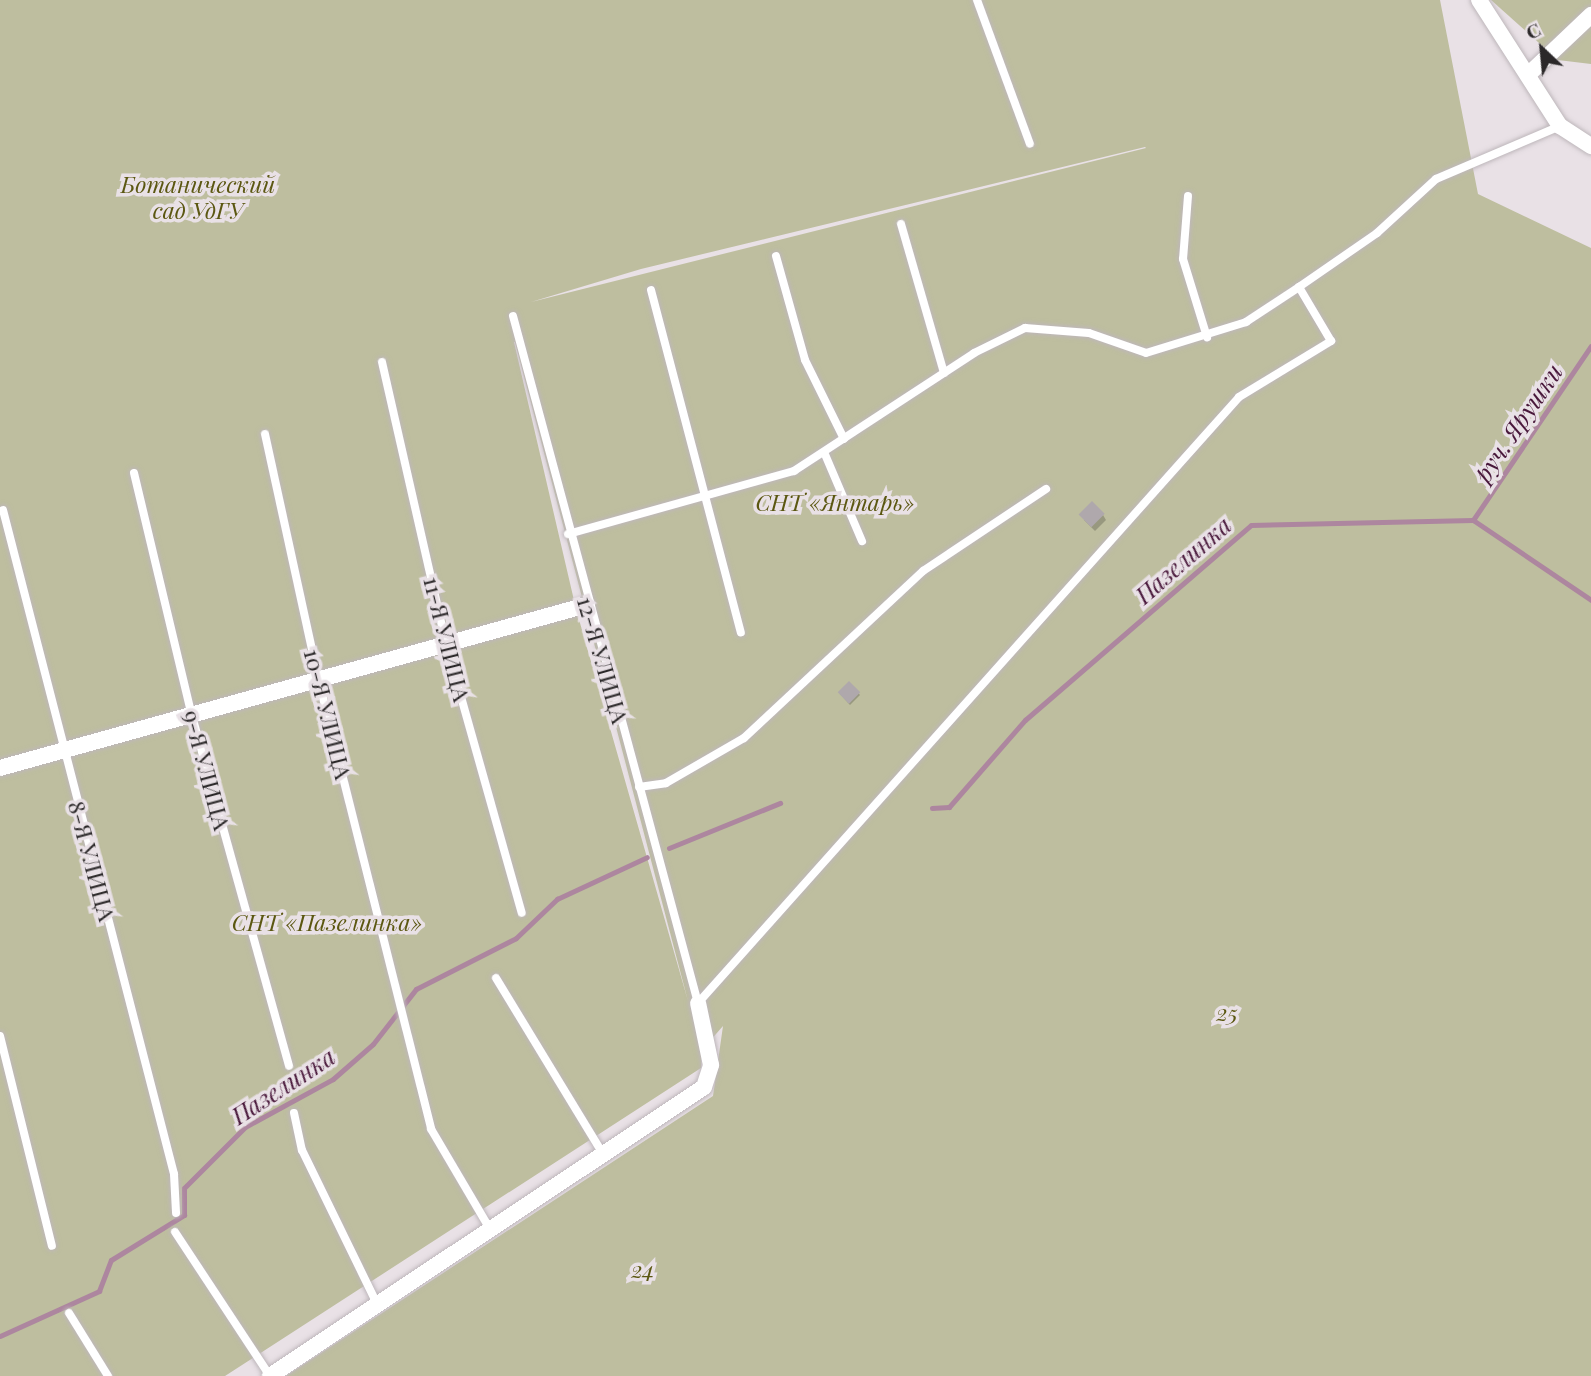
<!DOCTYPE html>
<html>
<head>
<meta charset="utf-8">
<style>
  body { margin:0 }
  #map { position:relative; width:1591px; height:1376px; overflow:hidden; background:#e9e1e6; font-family:"Playfair Display",serif }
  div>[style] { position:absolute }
  .green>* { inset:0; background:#bebe9f }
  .shadow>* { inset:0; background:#0003 }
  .stream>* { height:5px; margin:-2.5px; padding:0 2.5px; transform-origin:2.5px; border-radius:2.5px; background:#ad869f }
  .building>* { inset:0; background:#afa8ac; transform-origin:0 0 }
  .roads { filter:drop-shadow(0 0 2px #beb7bb) drop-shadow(0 0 2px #beb7bb) }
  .service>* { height:8px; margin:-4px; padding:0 4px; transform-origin:4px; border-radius:4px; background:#fff }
  .minor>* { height:16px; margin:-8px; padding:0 8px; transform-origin:8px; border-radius:8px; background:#fff }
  span { translate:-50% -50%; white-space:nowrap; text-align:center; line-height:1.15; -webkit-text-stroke:7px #e9e1e6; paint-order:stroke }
  .park-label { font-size:23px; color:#5b5711; font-style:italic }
  .street-label { font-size:23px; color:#2b2829 }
  .water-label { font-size:24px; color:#49183b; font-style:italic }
  .north { position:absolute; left:1507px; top:14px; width:70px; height:70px; -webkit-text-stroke:5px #e9e1e6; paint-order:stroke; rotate:334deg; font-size:19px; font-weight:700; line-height:28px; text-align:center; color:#2b2829 }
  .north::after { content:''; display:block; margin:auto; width:24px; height:32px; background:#2b2829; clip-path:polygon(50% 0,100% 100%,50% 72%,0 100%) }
</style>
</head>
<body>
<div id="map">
  <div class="green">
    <div style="clip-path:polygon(evenodd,0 0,1440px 0,1478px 194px,1591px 248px,1591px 1376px,286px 1376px,713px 1096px,723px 1026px,702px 1050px,701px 1068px,225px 1376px,0 1376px,0 0,1145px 147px,1146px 148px,531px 302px,641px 269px,1145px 147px,0 0,514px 342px,515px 342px,688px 1001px,576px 609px,514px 342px)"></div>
    <div style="clip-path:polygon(1491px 0,1591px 0,1591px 64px,1558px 60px)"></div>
  </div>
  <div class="shadow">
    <div style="clip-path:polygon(1103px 515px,1106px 520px,1095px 531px,1084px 520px)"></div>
    <div style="clip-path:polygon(849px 683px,860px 695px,850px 705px,840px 694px)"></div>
  </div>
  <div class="stream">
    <div style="left:1473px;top:520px;width:210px;rotate:-55.9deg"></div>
    <div style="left:932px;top:808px;width:17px;rotate:-3deg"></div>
    <div style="left:949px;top:807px;width:116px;rotate:-48.9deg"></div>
    <div style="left:1025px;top:720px;width:298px;rotate:-40.8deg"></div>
    <div style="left:1251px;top:525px;width:222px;rotate:-1.3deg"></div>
    <div style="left:1473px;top:520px;width:143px;rotate:34.1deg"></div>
    <div style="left:669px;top:848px;width:120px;rotate:-22.1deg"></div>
    <div style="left:0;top:1336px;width:109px;rotate:-24.4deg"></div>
    <div style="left:99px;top:1291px;width:33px;rotate:-69deg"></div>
    <div style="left:111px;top:1260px;width:86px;rotate:-31.7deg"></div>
    <div style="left:184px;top:1215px;width:27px;rotate:-90deg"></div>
    <div style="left:184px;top:1188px;width:86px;rotate:-45deg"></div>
    <div style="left:245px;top:1127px;width:100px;rotate:-28.6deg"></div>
    <div style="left:333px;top:1079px;width:53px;rotate:-41.2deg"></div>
    <div style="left:373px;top:1044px;width:70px;rotate:-52deg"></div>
    <div style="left:416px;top:989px;width:112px;rotate:-27deg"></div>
    <div style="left:516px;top:938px;width:57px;rotate:-43.6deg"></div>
    <div style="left:557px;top:899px;width:99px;rotate:-25deg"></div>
  </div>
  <div class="building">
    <div style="left:1092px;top:501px;width:18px;height:19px;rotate:45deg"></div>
    <div style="left:849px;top:681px;width:16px;height:16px;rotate:45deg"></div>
  </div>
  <div class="roads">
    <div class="service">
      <div style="left:977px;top:0;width:153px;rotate:69.8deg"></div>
      <div style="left:1188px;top:196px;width:63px;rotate:94.5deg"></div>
      <div style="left:1183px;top:259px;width:82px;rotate:72.9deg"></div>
      <div style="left:901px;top:224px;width:155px;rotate:73.9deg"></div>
      <div style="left:776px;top:256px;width:108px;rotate:74.4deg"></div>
      <div style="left:805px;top:360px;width:88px;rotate:63.7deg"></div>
      <div style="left:651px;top:290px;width:354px;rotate:75.3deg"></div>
      <div style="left:513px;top:316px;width:711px;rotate:74.93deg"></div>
      <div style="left:382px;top:362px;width:292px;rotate:77.2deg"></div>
      <div style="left:447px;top:647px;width:276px;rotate:74.3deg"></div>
      <div style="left:265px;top:434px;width:254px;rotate:77.7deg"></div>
      <div style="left:319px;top:682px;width:461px;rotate:75.9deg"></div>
      <div style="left:431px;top:1129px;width:116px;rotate:59.5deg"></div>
      <div style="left:824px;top:452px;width:97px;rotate:66.9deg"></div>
      <div style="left:134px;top:473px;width:250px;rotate:76.6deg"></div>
      <div style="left:192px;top:716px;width:363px;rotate:74.5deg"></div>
      <div style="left:3px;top:510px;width:686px;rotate:75.56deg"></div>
      <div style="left:174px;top:1174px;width:39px;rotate:87deg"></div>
      <div style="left:568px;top:534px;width:235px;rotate:-15.6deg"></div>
      <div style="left:794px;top:471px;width:215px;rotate:-33.2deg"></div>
      <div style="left:974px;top:353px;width:57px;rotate:-26.1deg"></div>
      <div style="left:1025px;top:328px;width:64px;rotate:4.5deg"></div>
      <div style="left:1089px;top:333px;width:60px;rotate:19.3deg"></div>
      <div style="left:1146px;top:353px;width:105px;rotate:-17.2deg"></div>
      <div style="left:1246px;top:322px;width:64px;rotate:-33.4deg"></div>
      <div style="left:639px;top:787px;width:27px;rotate:-8deg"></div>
      <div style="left:666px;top:783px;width:90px;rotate:-30deg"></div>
      <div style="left:744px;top:738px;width:245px;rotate:-43deg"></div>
      <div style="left:923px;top:571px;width:148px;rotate:-33.7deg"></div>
      <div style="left:496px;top:978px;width:206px;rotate:58.7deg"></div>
      <div style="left:698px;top:1003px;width:812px;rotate:-48.24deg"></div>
      <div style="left:1239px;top:397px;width:108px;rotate:-31.3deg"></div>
      <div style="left:1331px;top:341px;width:63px;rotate:-120.7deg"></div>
      <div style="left:1299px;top:287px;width:95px;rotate:-34.7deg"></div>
      <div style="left:1377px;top:233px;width:80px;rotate:-42.5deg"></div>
      <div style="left:1436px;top:179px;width:135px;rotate:-23.1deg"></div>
      <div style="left:0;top:1036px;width:216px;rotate:76.1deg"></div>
      <div style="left:294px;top:1113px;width:38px;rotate:78deg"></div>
      <div style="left:302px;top:1150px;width:171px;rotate:64deg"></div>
      <div style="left:175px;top:1232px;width:173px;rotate:56.6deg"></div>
      <div style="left:69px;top:1313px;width:74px;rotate:58.2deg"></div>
    </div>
    <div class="minor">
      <div style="left:1479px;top:0;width:150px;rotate:57.3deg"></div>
      <div style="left:1560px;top:126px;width:37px;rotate:33deg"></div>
      <div style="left:1531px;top:72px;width:83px;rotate:-43.5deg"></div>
      <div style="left:0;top:768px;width:609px;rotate:-15.52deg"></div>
      <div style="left:270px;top:1376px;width:521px;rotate:-33.66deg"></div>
      <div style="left:704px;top:1087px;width:23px;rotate:-72deg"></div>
      <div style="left:711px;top:1065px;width:63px;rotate:-101.8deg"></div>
    </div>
  </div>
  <div class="park-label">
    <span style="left:198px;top:197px">Ботанический<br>сад УдГУ</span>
    <span style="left:835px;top:502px">СНТ «Янтарь»</span>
    <span style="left:327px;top:922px">СНТ «Пазелинка»</span>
    <span style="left:1227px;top:1012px">25</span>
    <span style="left:643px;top:1269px">24</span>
  </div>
  <div class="street-label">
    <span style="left:447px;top:639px;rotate:76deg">11-Я УЛИЦА</span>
    <span style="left:603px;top:660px;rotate:74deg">12-Я УЛИЦА</span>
    <span style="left:328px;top:714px;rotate:76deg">10-Я УЛИЦА</span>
    <span style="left:207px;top:770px;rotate:75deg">9-Я УЛИЦА</span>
    <span style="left:92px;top:861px;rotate:75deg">8-Я УЛИЦА</span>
  </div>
  <div class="water-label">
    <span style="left:1518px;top:423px;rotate:-56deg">руч. Ярушки</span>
    <span style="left:1183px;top:560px;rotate:-41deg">Пазелинка</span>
    <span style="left:283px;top:1086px;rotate:-33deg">Пазелинка</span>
  </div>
  <div class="north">С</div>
</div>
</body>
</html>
